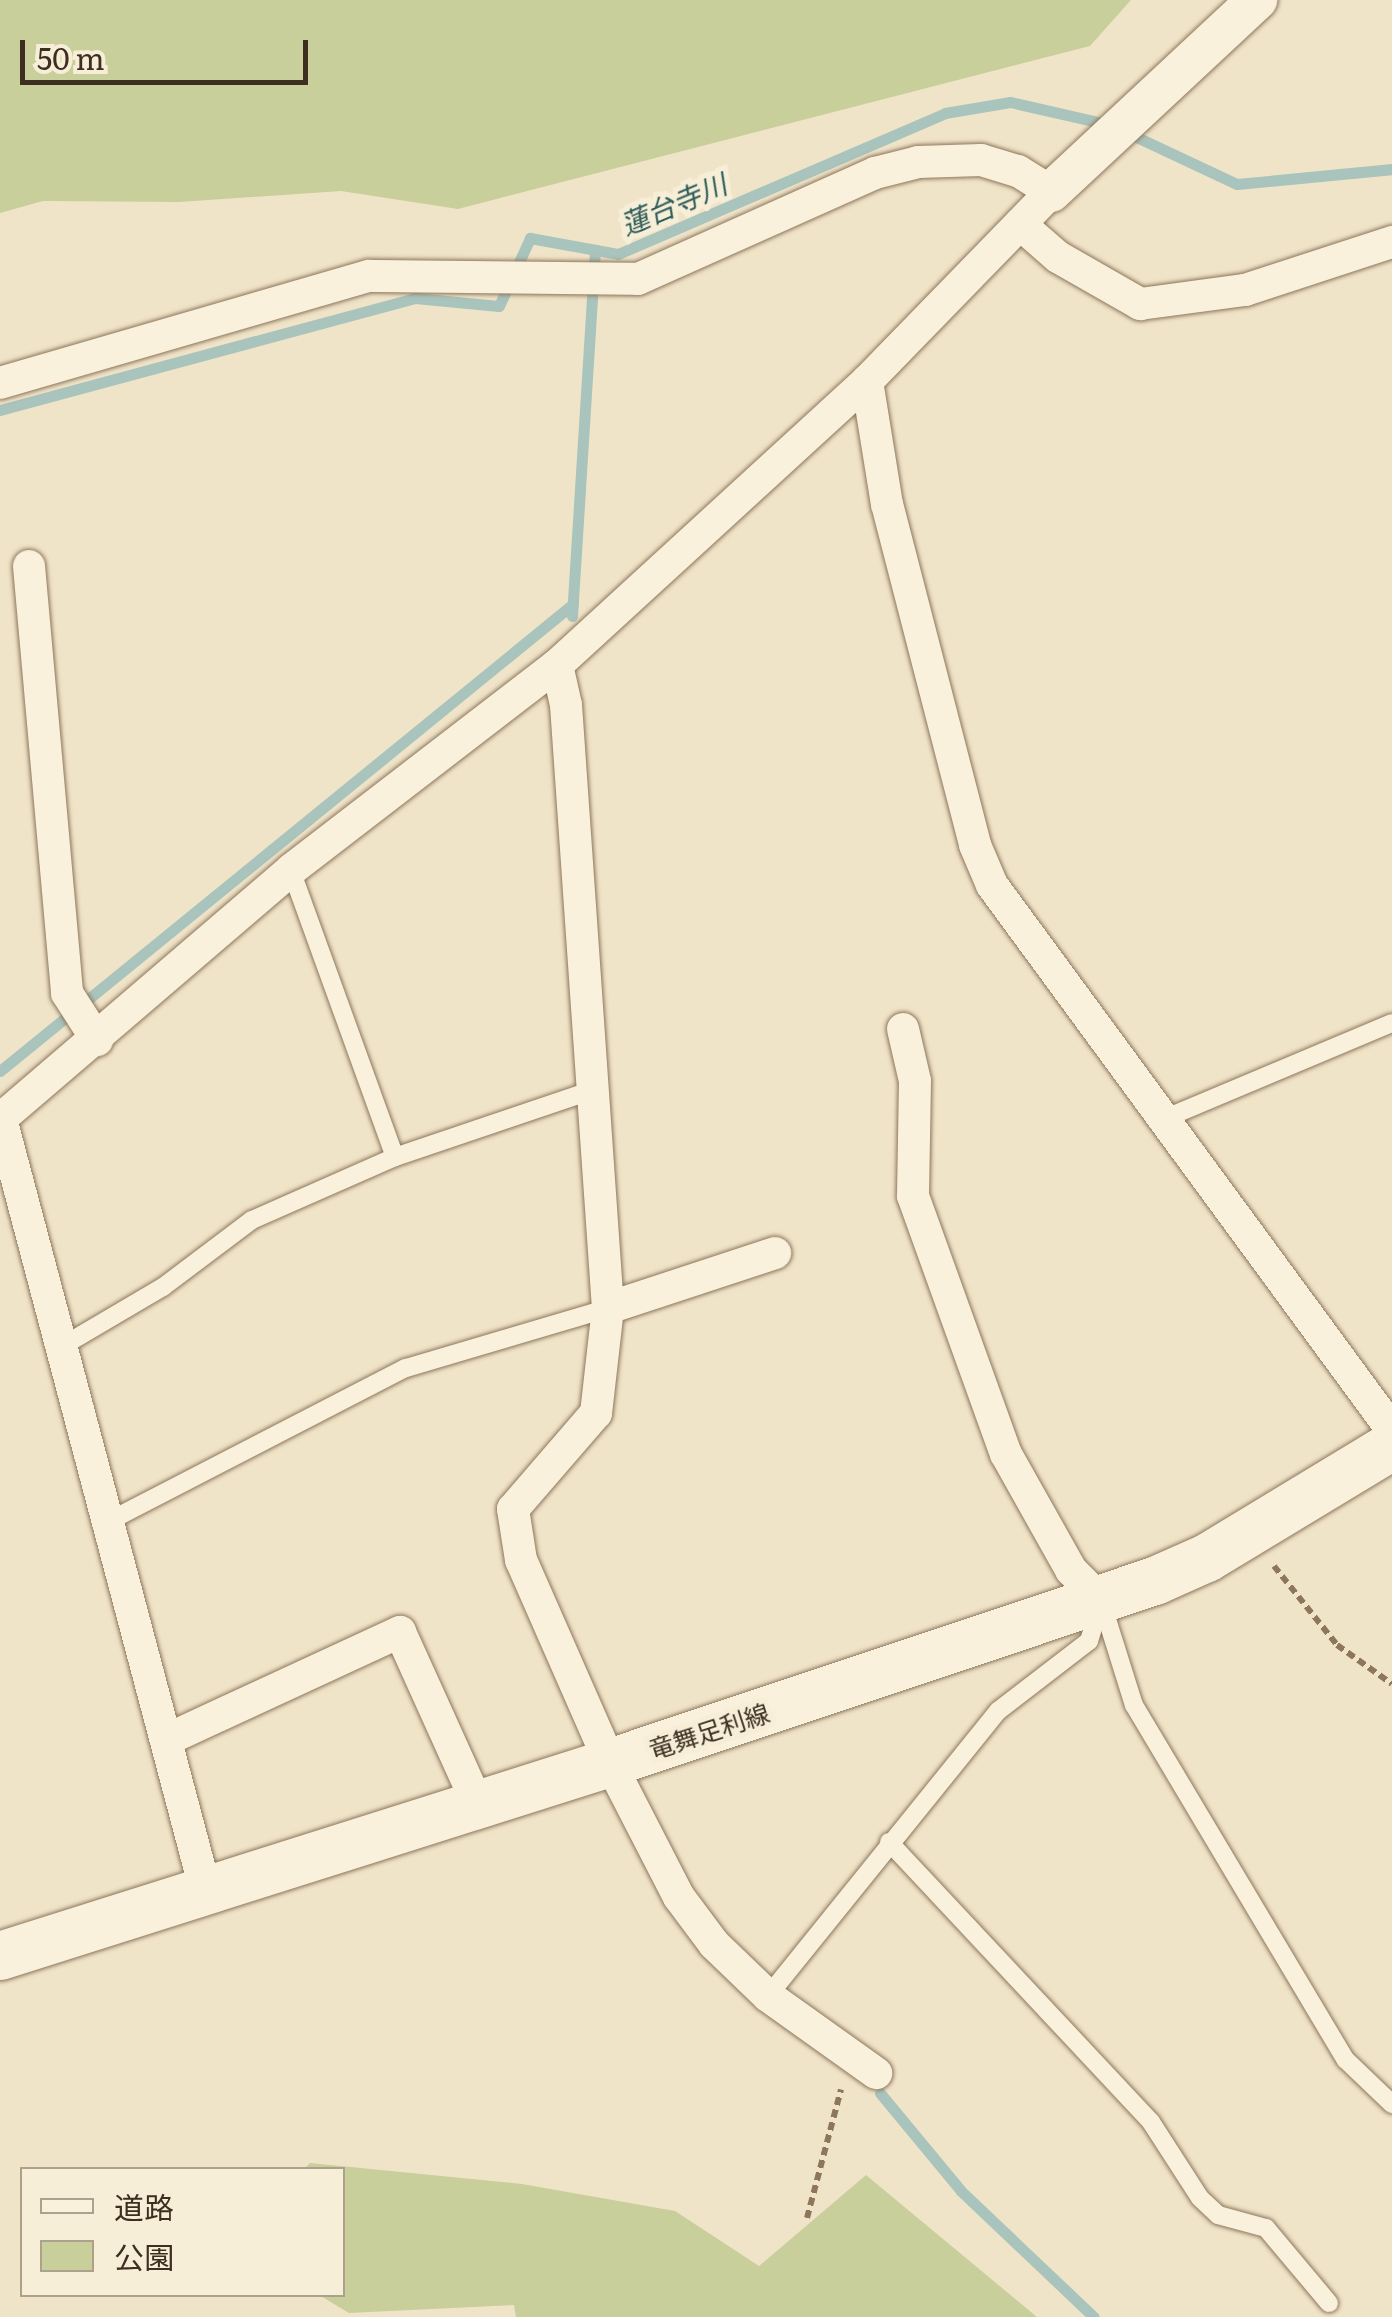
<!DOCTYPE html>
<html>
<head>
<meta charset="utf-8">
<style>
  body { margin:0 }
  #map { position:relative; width:1392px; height:2317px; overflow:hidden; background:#f0e4c8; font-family:Literata,"Noto Sans JP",serif }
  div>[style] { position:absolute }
  .green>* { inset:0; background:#c9cf9b }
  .stream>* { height:11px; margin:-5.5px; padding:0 5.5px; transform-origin:5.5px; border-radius:5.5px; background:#a9c4bc }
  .path>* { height:6px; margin-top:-3px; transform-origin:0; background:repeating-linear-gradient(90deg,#8d765c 0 8px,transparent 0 13px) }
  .roads { filter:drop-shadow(0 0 2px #8d765c) drop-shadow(0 0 2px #8d765c) }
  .service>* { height:18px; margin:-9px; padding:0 9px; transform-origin:9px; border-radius:9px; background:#faf1dc }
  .minor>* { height:32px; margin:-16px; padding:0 16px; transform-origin:16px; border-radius:16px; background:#faf1dc }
  .tertiary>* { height:40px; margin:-20px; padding:0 20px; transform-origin:20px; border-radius:20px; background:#faf1dc }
  .secondary>* { height:48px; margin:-24px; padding:0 24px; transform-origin:24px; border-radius:24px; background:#faf1dc }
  span { translate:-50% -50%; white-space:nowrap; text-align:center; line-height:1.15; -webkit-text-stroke:10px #f7eed8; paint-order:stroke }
  .street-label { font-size:25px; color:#3d2e20 }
  .water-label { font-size:28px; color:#2f5d5a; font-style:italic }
  .legend { position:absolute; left:20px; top:2167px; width:325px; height:130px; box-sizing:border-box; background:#f7eed8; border:2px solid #ada18e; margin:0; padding:12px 18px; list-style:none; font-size:30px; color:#3d2e20 }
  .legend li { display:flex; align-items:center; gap:20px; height:50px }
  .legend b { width:50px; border:2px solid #ada18e }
  .scale { position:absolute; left:20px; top:40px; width:288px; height:45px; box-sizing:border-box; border:5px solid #3d2e20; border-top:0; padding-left:12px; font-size:30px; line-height:35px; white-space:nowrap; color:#3d2e20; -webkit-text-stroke:8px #f7eed8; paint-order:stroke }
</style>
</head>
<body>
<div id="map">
  <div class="green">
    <div style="clip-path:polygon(0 0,1131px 0,1090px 46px,458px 209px,341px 191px,179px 202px,43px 201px,0 213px)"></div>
    <div style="clip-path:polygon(310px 2163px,522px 2184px,675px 2211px,759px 2266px,866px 2175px,1037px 2317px,516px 2317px,514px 2305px,349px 2313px,319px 2295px,342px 2294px,342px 2170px,304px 2169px)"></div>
  </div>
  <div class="stream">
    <div style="left:1128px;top:133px;width:120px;rotate:25.1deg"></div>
    <div style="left:1237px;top:184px;width:156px;rotate:-5.5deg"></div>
    <div style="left:0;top:410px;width:430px;rotate:-15.1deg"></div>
    <div style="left:415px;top:298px;width:84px;rotate:5.4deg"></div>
    <div style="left:499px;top:306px;width:75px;rotate:-65.5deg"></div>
    <div style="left:530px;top:238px;width:89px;rotate:10.3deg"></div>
    <div style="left:618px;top:254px;width:356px;rotate:-23.3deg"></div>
    <div style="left:945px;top:113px;width:66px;rotate:-9.6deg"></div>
    <div style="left:1010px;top:102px;width:104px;rotate:12.8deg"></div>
    <div style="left:572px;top:616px;width:367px;rotate:-86.4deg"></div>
    <div style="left:0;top:1071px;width:739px;rotate:-39.18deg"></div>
    <div style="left:880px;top:2093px;width:127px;rotate:50.4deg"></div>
    <div style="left:961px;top:2191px;width:183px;rotate:43.5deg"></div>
  </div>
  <div class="path">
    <div style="left:1274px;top:1566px;width:101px;rotate:51.4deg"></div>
    <div style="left:1337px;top:1645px;width:67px;rotate:35.3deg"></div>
    <div style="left:807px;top:2218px;width:133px;rotate:-75.2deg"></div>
  </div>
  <div class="roads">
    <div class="service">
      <div style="left:291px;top:870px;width:305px;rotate:70.1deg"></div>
      <div style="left:1166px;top:1118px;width:245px;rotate:-22.8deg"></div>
      <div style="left:61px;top:1347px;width:118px;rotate:-30.5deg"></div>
      <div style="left:163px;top:1287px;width:111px;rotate:-37deg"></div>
      <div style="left:252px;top:1220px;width:156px;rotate:-23.8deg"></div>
      <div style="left:395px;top:1157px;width:212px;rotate:-18.7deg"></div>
      <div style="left:107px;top:1522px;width:336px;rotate:-27.3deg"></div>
      <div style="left:406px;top:1368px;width:211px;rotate:-16.5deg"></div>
      <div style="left:1101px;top:1600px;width:110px;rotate:72.6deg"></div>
      <div style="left:1134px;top:1705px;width:413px;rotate:59.2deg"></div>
      <div style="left:1346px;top:2060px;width:64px;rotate:43.7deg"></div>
      <div style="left:889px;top:1842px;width:383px;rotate:46.9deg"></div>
      <div style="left:1151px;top:2122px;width:90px;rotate:57.2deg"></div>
      <div style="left:1200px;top:2198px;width:25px;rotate:43deg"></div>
      <div style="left:1218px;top:2215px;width:50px;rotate:15.2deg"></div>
      <div style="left:1266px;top:2228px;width:98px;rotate:50deg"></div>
      <div style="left:768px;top:1996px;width:366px;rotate:-51.1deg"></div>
      <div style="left:998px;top:1711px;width:115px;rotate:-37.6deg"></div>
      <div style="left:1089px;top:1641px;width:38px;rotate:-73deg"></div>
    </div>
    <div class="minor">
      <div style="left:1020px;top:224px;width:50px;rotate:41deg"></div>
      <div style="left:1058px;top:257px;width:95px;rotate:29.8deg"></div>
      <div style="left:1140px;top:304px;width:106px;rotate:-7.6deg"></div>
      <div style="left:1245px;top:290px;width:155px;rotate:-18.1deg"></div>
      <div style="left:867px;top:381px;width:125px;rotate:80.8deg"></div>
      <div style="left:887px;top:504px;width:352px;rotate:75.5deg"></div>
      <div style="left:975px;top:845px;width:43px;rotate:67deg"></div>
      <div style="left:992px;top:885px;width:676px;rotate:53.72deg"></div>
      <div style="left:0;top:383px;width:384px;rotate:-16.2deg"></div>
      <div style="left:369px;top:276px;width:269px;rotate:0.6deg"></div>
      <div style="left:638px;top:279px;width:260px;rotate:-24.1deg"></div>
      <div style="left:875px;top:173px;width:44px;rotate:-14.3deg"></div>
      <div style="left:918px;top:162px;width:63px;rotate:-1.8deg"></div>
      <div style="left:981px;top:160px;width:39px;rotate:17deg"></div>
      <div style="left:1018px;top:171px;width:39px;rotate:32deg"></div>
      <div style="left:1051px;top:192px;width:264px;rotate:134.2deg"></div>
      <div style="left:867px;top:381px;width:420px;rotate:137.5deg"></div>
      <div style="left:557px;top:665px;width:336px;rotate:142.4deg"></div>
      <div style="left:291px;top:870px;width:383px;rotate:139.4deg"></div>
      <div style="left:29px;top:566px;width:429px;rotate:84.9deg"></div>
      <div style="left:67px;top:993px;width:56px;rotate:57.4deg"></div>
      <div style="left:557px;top:665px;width:41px;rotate:77.3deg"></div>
      <div style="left:566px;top:705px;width:604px;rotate:86.02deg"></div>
      <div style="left:608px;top:1308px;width:106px;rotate:96.5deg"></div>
      <div style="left:596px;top:1413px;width:127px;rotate:130.8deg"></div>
      <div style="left:513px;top:1509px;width:52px;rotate:81.1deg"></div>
      <div style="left:521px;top:1560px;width:222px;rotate:66.3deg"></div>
      <div style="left:610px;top:1763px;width:151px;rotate:62.8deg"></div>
      <div style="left:679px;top:1897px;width:59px;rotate:53.3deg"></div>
      <div style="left:714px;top:1944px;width:75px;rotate:43.9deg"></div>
      <div style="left:768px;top:1996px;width:133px;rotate:35.5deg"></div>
      <div style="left:903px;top:1029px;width:53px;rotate:77deg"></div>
      <div style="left:915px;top:1081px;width:115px;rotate:91deg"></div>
      <div style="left:913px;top:1196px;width:274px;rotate:70.2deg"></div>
      <div style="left:1006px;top:1454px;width:133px;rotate:60.7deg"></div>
      <div style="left:1071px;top:1570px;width:42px;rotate:45deg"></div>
      <div style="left:1px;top:1119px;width:800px;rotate:75.15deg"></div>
      <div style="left:608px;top:1308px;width:176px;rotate:-18.2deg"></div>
      <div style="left:166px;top:1740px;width:258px;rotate:-24.8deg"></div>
      <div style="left:400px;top:1632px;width:190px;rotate:65.7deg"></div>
    </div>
    <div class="tertiary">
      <div style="left:1051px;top:192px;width:282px;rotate:-43deg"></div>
    </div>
    <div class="secondary">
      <div style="left:0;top:1956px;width:640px;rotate:-17.56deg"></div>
      <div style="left:610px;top:1763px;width:575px;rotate:-18.47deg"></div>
      <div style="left:1155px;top:1581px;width:57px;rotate:-23.9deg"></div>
      <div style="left:1207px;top:1558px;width:216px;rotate:-31.2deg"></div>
    </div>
  </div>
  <div class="street-label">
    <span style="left:709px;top:1731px;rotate:-18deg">竜舞足利線</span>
  </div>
  <div class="water-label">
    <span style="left:673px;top:203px;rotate:-23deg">蓮台寺川</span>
  </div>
  <ul class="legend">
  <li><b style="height:12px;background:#faf1dc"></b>道路</li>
  <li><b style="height:28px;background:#c9cf9b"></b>公園</li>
  </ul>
  <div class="scale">50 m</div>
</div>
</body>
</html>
